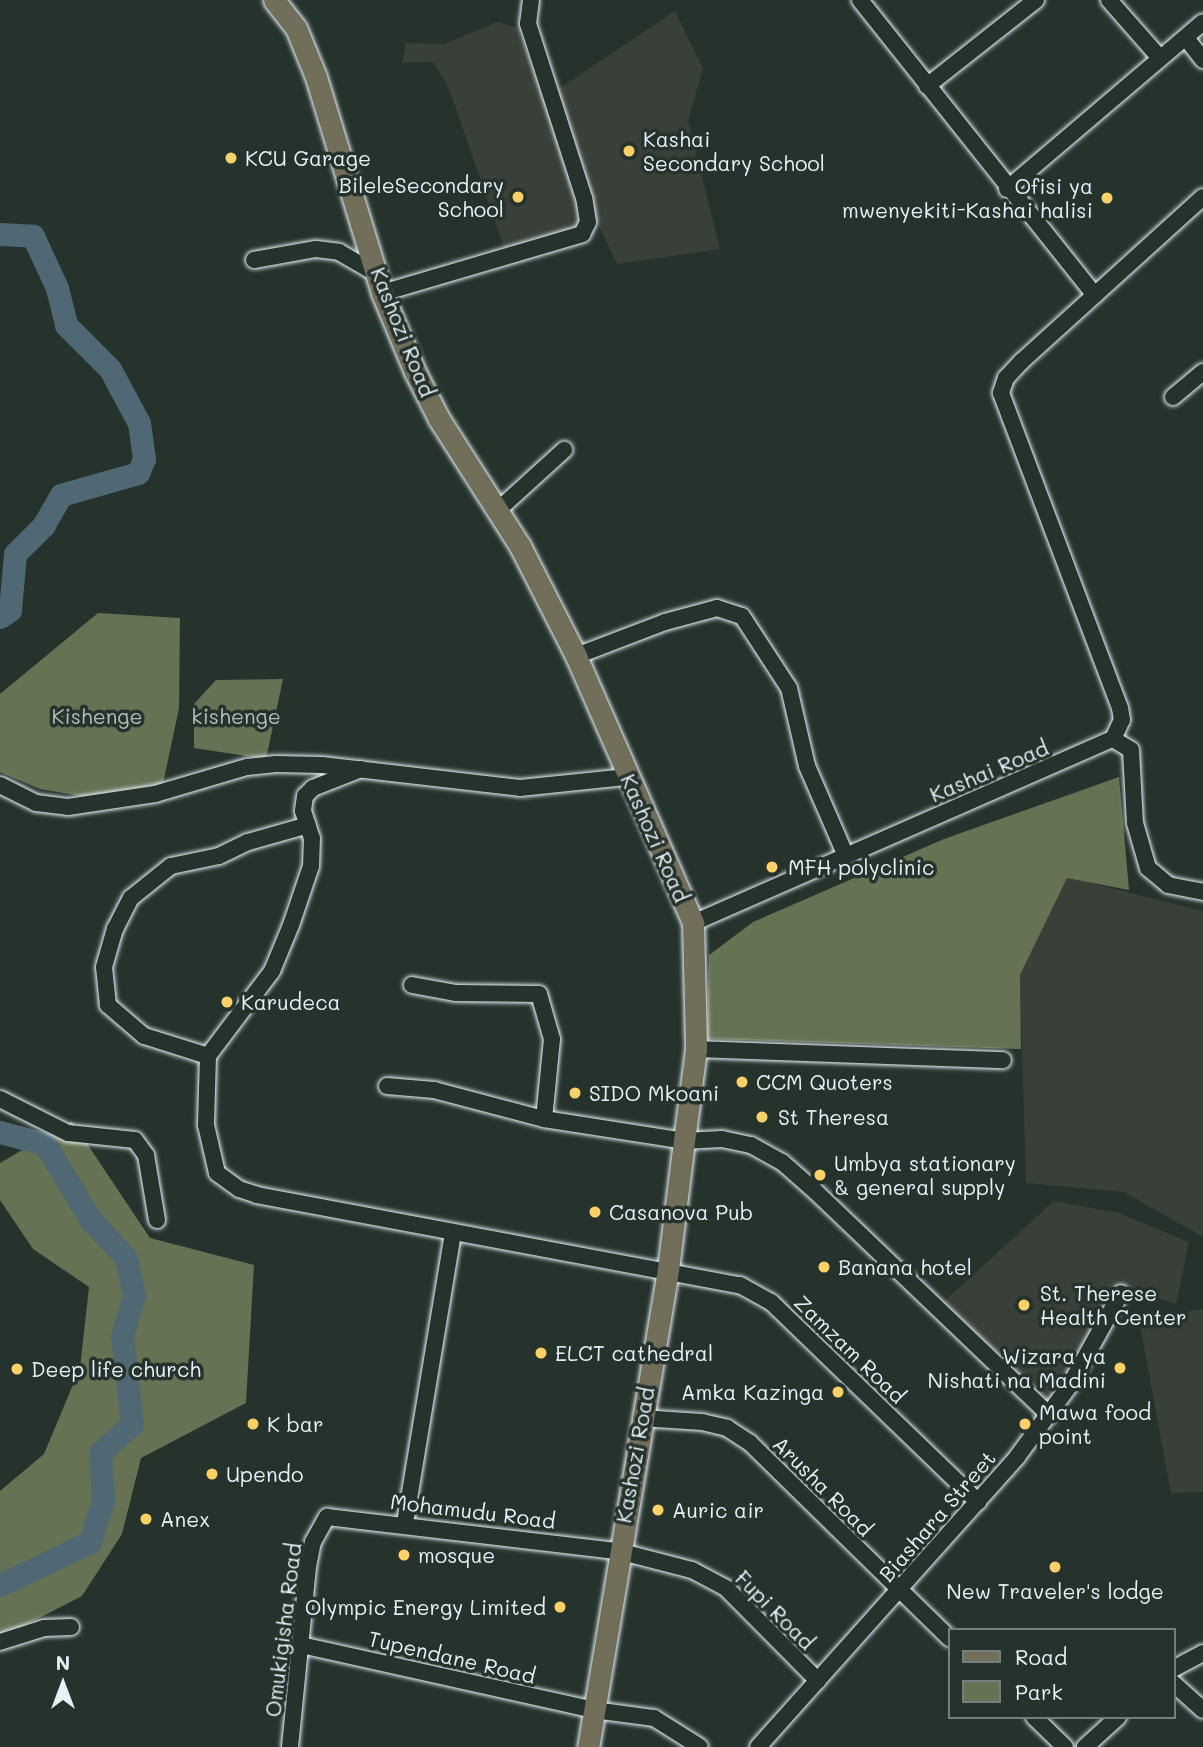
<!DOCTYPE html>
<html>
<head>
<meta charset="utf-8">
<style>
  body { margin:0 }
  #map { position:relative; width:1203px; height:1747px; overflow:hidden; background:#26332d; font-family:Mali,sans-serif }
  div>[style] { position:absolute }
  .built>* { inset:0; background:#394037 }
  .green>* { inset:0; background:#657253 }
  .river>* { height:23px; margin:-11.5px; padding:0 11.5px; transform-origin:11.5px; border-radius:11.5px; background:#4f6873 }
  .roads { filter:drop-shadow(0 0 2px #e8f1f8) drop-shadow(0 0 2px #e8f1f8) }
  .minor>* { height:16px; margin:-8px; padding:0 8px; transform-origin:8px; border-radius:8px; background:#26332d }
  .major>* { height:21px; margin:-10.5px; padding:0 10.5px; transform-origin:10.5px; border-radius:10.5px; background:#716e59 }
  .dots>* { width:19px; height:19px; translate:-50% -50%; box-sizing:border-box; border:4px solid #26332d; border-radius:50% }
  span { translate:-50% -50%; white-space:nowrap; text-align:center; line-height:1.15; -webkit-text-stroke:7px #26332d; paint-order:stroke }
  .poi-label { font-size:21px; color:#e8f1f8 }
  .left { translate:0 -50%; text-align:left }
  .right { translate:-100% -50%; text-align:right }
  .street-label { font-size:21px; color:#e8f1f8 }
  .park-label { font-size:21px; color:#b4beb6 }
  .legend { position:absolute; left:948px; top:1628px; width:228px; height:91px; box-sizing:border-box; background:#26332d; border:2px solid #747f7e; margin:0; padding:9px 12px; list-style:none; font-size:21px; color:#e8f1f8 }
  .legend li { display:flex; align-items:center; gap:14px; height:35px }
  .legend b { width:35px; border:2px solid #747f7e }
  .north { position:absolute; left:28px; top:1649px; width:70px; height:70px; -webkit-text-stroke:5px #26332d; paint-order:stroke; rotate:0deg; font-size:19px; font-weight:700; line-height:28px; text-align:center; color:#e8f1f8 }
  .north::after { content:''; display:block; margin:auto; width:24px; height:32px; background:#e8f1f8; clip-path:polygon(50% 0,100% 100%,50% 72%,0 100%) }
</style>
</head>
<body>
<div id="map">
  <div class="built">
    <div style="clip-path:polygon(675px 11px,703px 69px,688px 121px,720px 249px,617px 264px,563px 151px,585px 219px,579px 233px,506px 253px,448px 86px,433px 62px,402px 63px,406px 43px,444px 44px,498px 22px,517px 28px,545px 98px)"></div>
    <div style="clip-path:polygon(1067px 877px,1203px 911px,1203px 1237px,1124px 1192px,1026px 1183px,1020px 975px)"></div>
    <div style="clip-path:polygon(1054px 1201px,1119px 1213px,1189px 1242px,1176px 1304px,1118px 1285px,1051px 1412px,938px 1307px)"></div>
    <div style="clip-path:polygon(1203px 1309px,1203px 1492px,1171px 1493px,1139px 1320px)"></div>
  </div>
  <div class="green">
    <div style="clip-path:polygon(98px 613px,180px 618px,179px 708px,163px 784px,86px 797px,40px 789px,0 772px,0 694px)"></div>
    <div style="clip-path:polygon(283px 679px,266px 759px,194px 748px,194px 704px,216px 680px)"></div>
    <div style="clip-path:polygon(1119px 777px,1129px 890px,1067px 878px,1020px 975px,1021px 1049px,707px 1039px,709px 955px,753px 922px,944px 839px)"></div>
    <div style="clip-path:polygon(72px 1121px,150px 1238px,254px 1265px,246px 1403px,141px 1458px,122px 1534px,82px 1596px,0 1638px,0 1491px,44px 1454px,80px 1368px,89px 1287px,33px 1249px,0 1200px,0 1163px)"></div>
  </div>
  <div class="river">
    <div style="left:0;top:234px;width:33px;rotate:3deg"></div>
    <div style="left:33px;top:236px;width:57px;rotate:65.2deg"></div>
    <div style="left:57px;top:288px;width:38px;rotate:76deg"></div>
    <div style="left:66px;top:325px;width:62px;rotate:45deg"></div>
    <div style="left:110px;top:369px;width:61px;rotate:61.8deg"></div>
    <div style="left:139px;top:423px;width:36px;rotate:82deg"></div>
    <div style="left:144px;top:459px;width:15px;rotate:113deg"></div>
    <div style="left:138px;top:473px;width:80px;rotate:164.1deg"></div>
    <div style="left:61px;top:495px;width:34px;rotate:120deg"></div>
    <div style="left:44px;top:525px;width:41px;rotate:135deg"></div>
    <div style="left:15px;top:554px;width:56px;rotate:95.1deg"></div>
    <div style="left:10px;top:610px;width:12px;rotate:145deg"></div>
    <div style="left:0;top:1132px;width:47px;rotate:14.9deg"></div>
    <div style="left:45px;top:1144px;width:87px;rotate:59deg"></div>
    <div style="left:90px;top:1219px;width:53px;rotate:47.3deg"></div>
    <div style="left:126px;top:1258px;width:38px;rotate:78deg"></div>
    <div style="left:134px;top:1295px;width:43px;rotate:106.3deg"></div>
    <div style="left:122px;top:1336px;width:89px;rotate:83.5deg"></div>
    <div style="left:132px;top:1424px;width:43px;rotate:137.8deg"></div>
    <div style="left:100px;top:1453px;width:47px;rotate:86.3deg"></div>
    <div style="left:103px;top:1500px;width:44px;rotate:107.2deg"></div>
    <div style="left:90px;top:1542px;width:100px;rotate:154.5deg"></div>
  </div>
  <div class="roads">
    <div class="minor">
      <div style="left:860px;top:0;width:377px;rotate:51.5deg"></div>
      <div style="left:1109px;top:0;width:76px;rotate:48.7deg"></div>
      <div style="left:1186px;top:38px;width:28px;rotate:52deg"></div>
      <div style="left:927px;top:86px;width:139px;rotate:-38.3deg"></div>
      <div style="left:1007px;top:189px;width:257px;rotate:-40.4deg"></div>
      <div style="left:254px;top:260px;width:63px;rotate:-10.1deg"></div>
      <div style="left:316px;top:249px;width:23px;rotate:7deg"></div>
      <div style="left:339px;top:252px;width:44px;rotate:30.1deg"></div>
      <div style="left:382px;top:293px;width:209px;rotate:-16.4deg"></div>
      <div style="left:582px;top:234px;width:13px;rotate:-63deg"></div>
      <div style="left:588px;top:222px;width:24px;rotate:-99deg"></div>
      <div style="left:584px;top:198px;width:183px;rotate:-107.8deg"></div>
      <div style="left:528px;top:24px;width:24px;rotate:-83deg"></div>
      <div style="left:1173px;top:397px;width:39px;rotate:-40deg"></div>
      <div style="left:497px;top:511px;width:91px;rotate:-42.3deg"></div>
      <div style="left:576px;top:656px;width:95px;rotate:-20.9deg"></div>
      <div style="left:665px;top:622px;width:54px;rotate:-15.1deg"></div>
      <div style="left:717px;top:608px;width:26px;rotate:18deg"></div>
      <div style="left:742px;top:616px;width:86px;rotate:56.9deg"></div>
      <div style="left:789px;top:688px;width:80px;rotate:77deg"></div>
      <div style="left:807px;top:766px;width:98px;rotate:66.6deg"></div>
      <div style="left:1113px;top:739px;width:21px;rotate:-65deg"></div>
      <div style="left:1122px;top:720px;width:12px;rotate:-99deg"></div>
      <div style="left:1120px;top:708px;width:337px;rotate:-110.7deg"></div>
      <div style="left:1001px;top:393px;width:16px;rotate:-72deg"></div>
      <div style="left:1006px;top:378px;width:23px;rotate:-47deg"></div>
      <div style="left:1022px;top:361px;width:244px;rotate:-42.2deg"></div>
      <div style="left:361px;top:769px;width:52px;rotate:158.4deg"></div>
      <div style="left:313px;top:788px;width:11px;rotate:135deg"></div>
      <div style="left:305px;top:796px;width:15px;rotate:98deg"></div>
      <div style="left:303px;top:811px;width:28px;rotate:72deg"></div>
      <div style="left:312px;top:838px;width:28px;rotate:92deg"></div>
      <div style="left:311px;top:866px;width:62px;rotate:108.7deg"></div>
      <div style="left:291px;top:925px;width:50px;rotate:112.4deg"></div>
      <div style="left:272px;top:971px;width:106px;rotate:127deg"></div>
      <div style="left:208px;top:1056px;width:69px;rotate:91.7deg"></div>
      <div style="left:206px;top:1125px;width:49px;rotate:77.1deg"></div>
      <div style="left:217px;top:1173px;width:27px;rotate:36deg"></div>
      <div style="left:239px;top:1189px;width:19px;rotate:18deg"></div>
      <div style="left:257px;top:1195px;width:491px;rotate:10.6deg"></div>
      <div style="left:740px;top:1285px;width:35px;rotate:29deg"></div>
      <div style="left:771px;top:1302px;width:288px;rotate:44deg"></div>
      <div style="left:0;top:785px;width:40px;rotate:26.6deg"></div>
      <div style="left:36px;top:803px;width:32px;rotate:7deg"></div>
      <div style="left:68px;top:807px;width:88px;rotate:-8.5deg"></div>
      <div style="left:155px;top:794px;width:96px;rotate:-16.4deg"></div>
      <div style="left:247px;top:767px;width:29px;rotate:-6deg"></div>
      <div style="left:276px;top:764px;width:46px;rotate:1.2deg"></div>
      <div style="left:322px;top:765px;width:199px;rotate:6.6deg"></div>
      <div style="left:520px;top:788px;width:108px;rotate:-5.9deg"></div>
      <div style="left:693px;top:923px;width:459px;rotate:-23.7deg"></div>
      <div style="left:1113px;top:739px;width:21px;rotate:31deg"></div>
      <div style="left:1131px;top:750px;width:73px;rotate:86.9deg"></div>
      <div style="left:1135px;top:823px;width:47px;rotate:73.9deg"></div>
      <div style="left:1148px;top:868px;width:26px;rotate:40deg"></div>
      <div style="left:1168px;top:885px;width:36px;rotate:11deg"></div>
      <div style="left:412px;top:985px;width:45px;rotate:10.3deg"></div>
      <div style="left:456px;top:993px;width:83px;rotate:0.7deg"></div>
      <div style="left:539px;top:994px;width:47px;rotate:73.9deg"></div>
      <div style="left:552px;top:1039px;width:80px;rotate:95.7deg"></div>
      <div style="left:696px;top:1049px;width:307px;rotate:2.1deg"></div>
      <div style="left:208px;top:1056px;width:67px;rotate:-162.6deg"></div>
      <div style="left:144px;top:1036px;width:48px;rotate:-139.3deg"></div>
      <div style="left:108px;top:1005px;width:38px;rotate:-96deg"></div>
      <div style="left:104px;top:967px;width:40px;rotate:-74deg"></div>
      <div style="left:115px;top:929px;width:35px;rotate:-63deg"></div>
      <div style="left:131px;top:898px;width:51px;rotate:-38.7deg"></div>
      <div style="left:171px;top:866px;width:49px;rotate:-11.8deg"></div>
      <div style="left:219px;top:856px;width:32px;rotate:-26deg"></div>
      <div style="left:248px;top:842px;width:62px;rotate:-15.8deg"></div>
      <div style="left:387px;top:1086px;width:47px;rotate:4.9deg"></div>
      <div style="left:434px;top:1090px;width:114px;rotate:14.8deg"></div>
      <div style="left:544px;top:1119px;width:142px;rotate:8.9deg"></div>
      <div style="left:684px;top:1141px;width:38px;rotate:-3deg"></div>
      <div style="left:722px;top:1139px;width:30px;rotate:12deg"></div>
      <div style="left:751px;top:1145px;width:35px;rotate:29deg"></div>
      <div style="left:782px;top:1162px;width:45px;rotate:41.4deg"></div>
      <div style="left:816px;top:1192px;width:323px;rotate:43.7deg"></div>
      <div style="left:0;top:1099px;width:76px;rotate:26.6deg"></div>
      <div style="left:68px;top:1133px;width:67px;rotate:6deg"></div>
      <div style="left:135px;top:1140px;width:19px;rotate:54deg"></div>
      <div style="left:146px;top:1155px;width:66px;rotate:80.4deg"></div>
      <div style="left:641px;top:1418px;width:61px;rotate:3.8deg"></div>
      <div style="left:702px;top:1422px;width:26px;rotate:13deg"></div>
      <div style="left:727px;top:1428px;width:27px;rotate:33deg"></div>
      <div style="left:750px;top:1443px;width:279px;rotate:44.4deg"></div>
      <div style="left:405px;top:1523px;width:293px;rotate:-80.6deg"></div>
      <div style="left:0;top:1642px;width:46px;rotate:-17.7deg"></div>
      <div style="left:44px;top:1628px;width:27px;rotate:-2deg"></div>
      <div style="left:301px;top:1645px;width:300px;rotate:12.5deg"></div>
      <div style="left:594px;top:1710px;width:61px;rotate:7.6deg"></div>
      <div style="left:654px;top:1718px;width:54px;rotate:32.2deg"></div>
      <div style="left:1173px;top:1669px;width:34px;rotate:-28deg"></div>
      <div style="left:1173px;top:1683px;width:40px;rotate:42deg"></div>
      <div style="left:1034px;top:1717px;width:43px;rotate:44.1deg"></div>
      <div style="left:290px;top:1747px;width:181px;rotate:-84.3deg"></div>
      <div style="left:308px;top:1567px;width:25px;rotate:-79deg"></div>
      <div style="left:313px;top:1542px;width:29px;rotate:-61deg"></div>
      <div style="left:327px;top:1517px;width:293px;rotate:6.7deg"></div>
      <div style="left:618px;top:1551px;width:76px;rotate:14.4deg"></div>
      <div style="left:692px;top:1570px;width:40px;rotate:28deg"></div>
      <div style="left:727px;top:1589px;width:129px;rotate:45.3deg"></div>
      <div style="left:758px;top:1747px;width:389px;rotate:-48.2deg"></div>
      <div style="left:1017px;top:1457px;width:89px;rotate:-53.6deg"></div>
      <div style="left:1070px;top:1385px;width:105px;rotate:-61deg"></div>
      <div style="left:1085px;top:1747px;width:45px;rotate:-42.3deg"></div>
    </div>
    <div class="major">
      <div style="left:274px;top:0;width:36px;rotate:52deg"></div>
      <div style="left:296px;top:28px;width:53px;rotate:67.8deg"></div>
      <div style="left:316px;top:77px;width:226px;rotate:73deg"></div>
      <div style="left:382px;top:293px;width:86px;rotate:67.3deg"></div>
      <div style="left:415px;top:372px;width:53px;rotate:62.9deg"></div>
      <div style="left:439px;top:419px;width:151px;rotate:57.5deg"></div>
      <div style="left:520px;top:546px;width:123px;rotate:63deg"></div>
      <div style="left:576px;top:656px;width:292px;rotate:66.3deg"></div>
      <div style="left:693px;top:923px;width:126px;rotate:88.6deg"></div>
      <div style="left:696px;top:1049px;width:93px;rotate:97.4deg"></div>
      <div style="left:684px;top:1141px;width:130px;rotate:97.1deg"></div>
      <div style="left:668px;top:1270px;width:484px;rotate:99.5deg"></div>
    </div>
  </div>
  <div class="dots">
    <div style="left:629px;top:151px;background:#ffd166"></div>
    <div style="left:231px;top:158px;background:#ffd166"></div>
    <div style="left:518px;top:197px;background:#ffd166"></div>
    <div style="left:1107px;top:198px;background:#ffd166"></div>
    <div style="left:772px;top:867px;background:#ffd166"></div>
    <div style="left:227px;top:1002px;background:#ffd166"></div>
    <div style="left:742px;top:1082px;background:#ffd166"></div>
    <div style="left:575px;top:1093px;background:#ffd166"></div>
    <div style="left:762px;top:1117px;background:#ffd166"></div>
    <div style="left:820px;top:1175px;background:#ffd166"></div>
    <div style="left:595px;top:1212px;background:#ffd166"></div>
    <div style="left:824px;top:1267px;background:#ffd166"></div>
    <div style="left:1024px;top:1305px;background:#ffd166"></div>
    <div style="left:541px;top:1353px;background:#ffd166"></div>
    <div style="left:1120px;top:1368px;background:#ffd166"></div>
    <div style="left:17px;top:1369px;background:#ffd166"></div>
    <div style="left:838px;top:1392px;background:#ffd166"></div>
    <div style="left:253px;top:1424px;background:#ffd166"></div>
    <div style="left:1025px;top:1424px;background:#ffd166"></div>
    <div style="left:212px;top:1474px;background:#ffd166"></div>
    <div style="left:658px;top:1510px;background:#ffd166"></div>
    <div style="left:146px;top:1519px;background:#ffd166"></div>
    <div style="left:404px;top:1555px;background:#ffd166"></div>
    <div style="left:1055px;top:1567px;background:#ffd166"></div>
    <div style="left:560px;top:1607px;background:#ffd166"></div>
  </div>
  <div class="poi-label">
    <span class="left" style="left:643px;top:151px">Kashai<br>Secondary School</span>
    <span class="left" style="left:245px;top:158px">KCU Garage</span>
    <span class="right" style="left:504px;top:197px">BileleSecondary<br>School</span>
    <span class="right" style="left:1093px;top:198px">Ofisi ya<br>mwenyekiti-Kashai halisi</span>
    <span class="left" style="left:788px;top:867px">MFH polyclinic</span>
    <span class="left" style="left:241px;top:1002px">Karudeca</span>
    <span class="left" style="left:756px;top:1082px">CCM Quoters</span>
    <span class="left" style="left:589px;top:1093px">SIDO Mkoani</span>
    <span class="left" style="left:778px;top:1117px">St Theresa</span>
    <span class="left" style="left:834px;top:1175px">Umbya stationary<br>&amp; general supply</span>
    <span class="left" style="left:609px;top:1212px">Casanova Pub</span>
    <span class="left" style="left:838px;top:1267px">Banana hotel</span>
    <span class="left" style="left:1040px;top:1305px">St. Therese<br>Health Center</span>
    <span class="left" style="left:555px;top:1353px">ELCT cathedral</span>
    <span class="right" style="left:1106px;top:1368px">Wizara ya<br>Nishati na Madini</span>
    <span class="left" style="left:31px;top:1369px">Deep life church</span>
    <span class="right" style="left:824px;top:1392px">Amka Kazinga</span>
    <span class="left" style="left:1039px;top:1424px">Mawa food<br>point</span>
    <span class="left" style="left:267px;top:1424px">K bar</span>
    <span class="left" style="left:226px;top:1474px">Upendo</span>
    <span class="left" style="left:672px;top:1510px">Auric air</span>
    <span class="left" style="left:160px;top:1519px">Anex</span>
    <span class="left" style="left:418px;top:1555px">mosque</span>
    <span style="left:1055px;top:1591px">New Traveler's lodge</span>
    <span class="right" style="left:546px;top:1607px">Olympic Energy Limited</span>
  </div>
  <div class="street-label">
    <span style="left:403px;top:332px;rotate:68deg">Kashozi Road</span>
    <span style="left:989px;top:771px;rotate:-23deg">Kashai Road</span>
    <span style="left:655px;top:838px;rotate:66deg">Kashozi Road</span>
    <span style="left:850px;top:1349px;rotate:44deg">Zamzam Road</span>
    <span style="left:635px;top:1455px;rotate:-80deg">Kashozi Road</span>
    <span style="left:823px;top:1486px;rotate:45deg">Arusha Road</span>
    <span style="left:473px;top:1511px;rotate:7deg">Mohamudu Road</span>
    <span style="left:937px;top:1516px;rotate:-49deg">Biashara Street</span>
    <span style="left:775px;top:1610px;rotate:45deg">Fupi Road</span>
    <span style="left:283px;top:1630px;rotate:-83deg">Omukigisha Road</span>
    <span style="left:452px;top:1657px;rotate:13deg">Tupendane Road</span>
  </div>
  <div class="park-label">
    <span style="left:97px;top:716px">Kishenge</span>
    <span style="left:236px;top:716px">kishenge</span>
  </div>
  <ul class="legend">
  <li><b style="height:9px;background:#716e59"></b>Road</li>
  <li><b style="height:19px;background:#657253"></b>Park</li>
  </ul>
  <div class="north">N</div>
</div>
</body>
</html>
